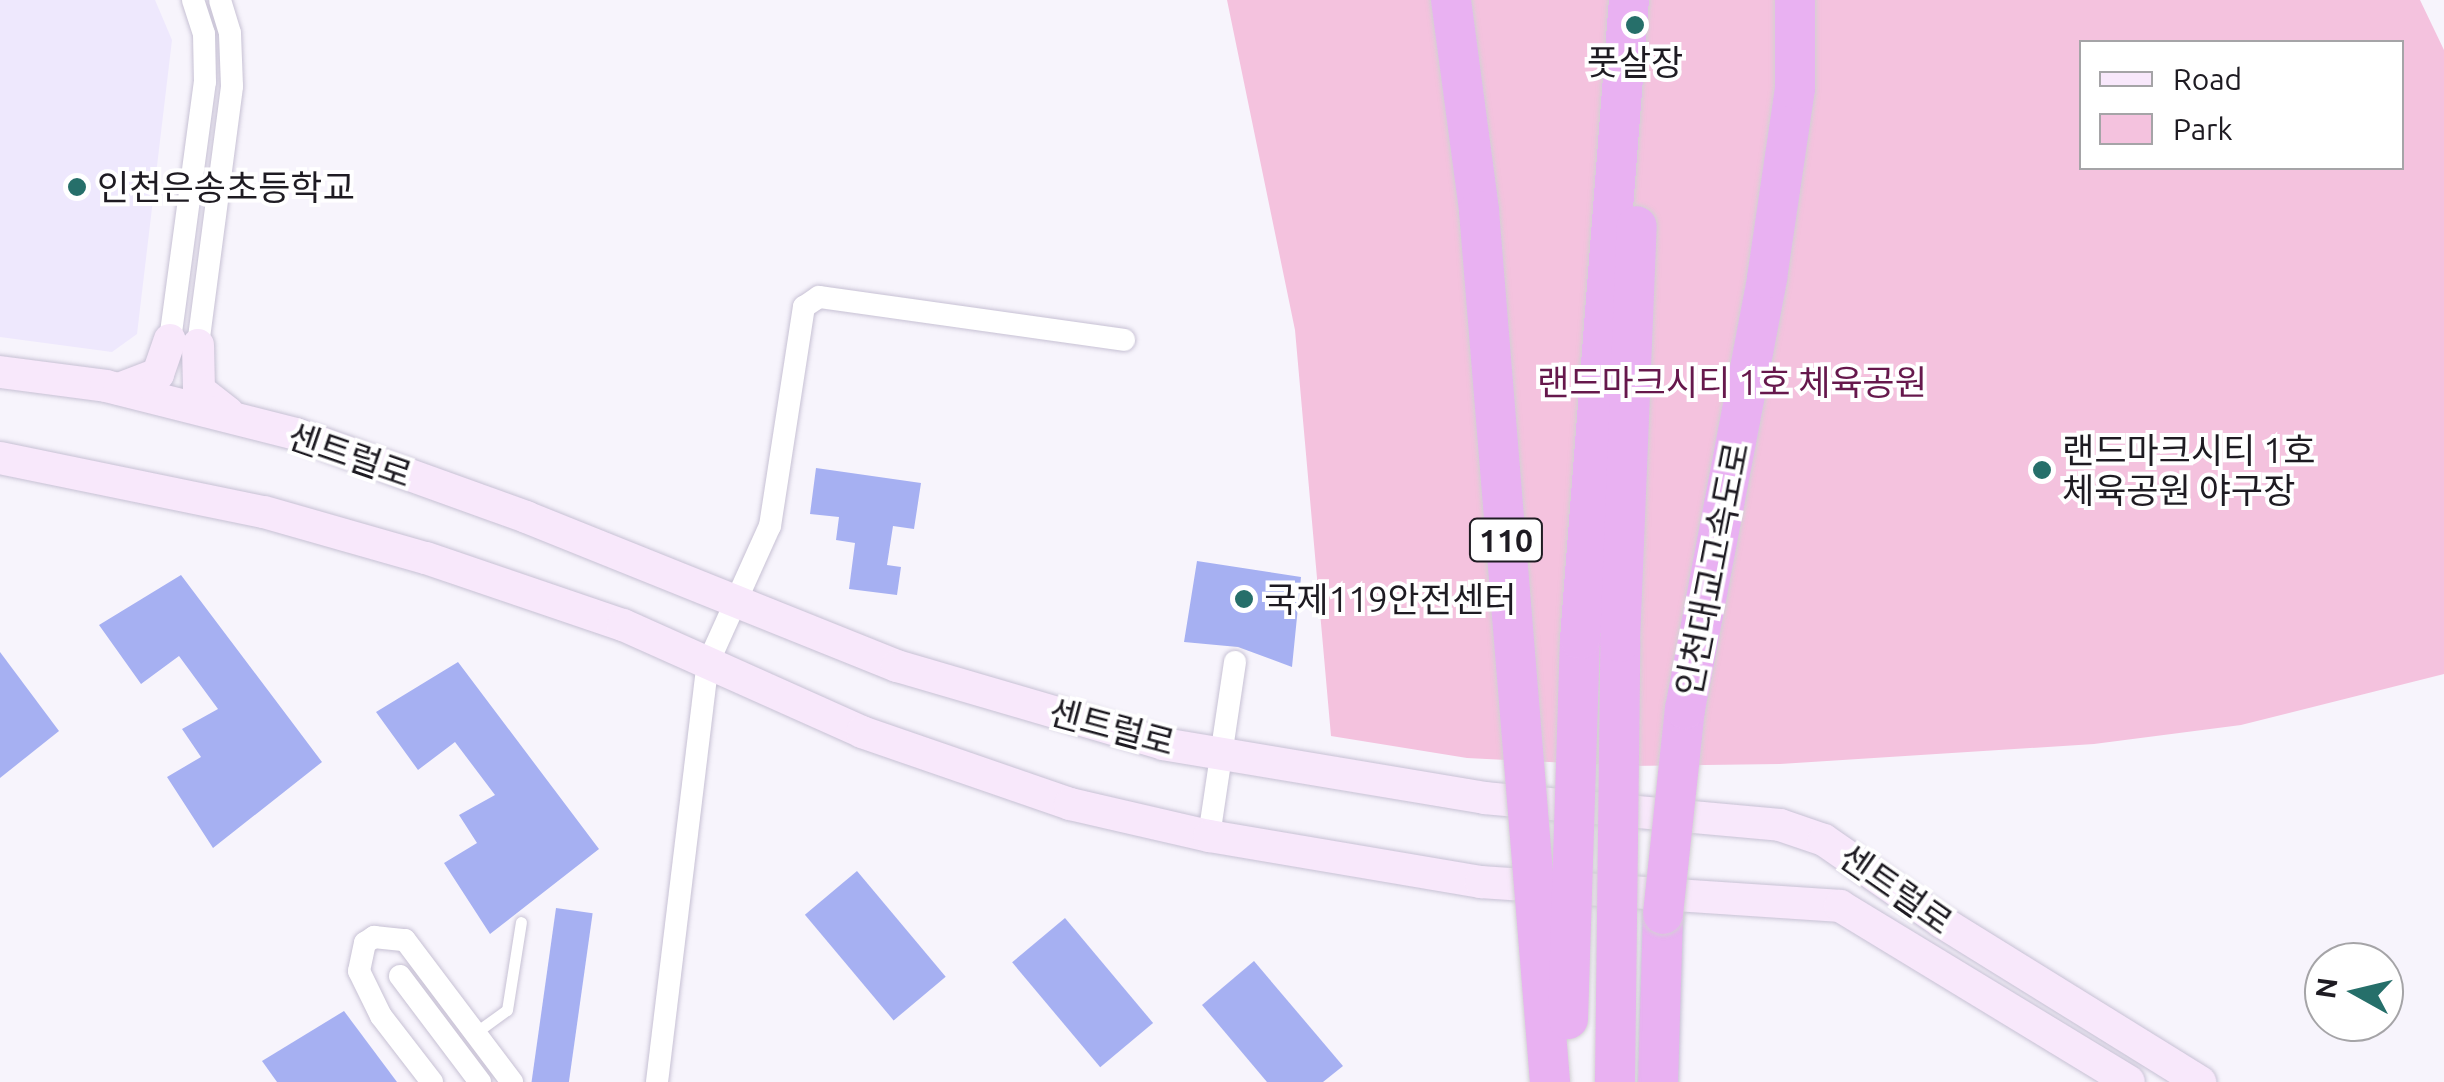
<!DOCTYPE html>
<html>
<head>
<meta charset="utf-8">
<style>
  body { margin:0 }
  #map { position:relative; width:2444px; height:1082px; overflow:hidden; background:#f7f4fc; font-family:Ubuntu,"Noto Sans KR",sans-serif }
  div>[style] { position:absolute }
  .built>* { inset:0; background:#eee8fd }
  .green>* { inset:0; background:#f4c2de }
  .building>* { inset:0; background:#a6b0f2; transform-origin:0 0 }
  .roads { filter:drop-shadow(0 0 2px #c7c1d4) drop-shadow(0 0 2px #c7c1d4) }
  .lane>* { height:11px; margin:-5.5px; padding:0 5.5px; transform-origin:5.5px; border-radius:5.5px; background:#fff }
  .street>* { height:22px; margin:-11px; padding:0 11px; transform-origin:11px; border-radius:11px; background:#fff }
  .secondary>* { height:32px; margin:-16px; padding:0 16px; transform-origin:16px; border-radius:16px; background:#f8e8fb }
  .highway>* { height:40px; margin:-20px; padding:0 20px; transform-origin:20px; border-radius:20px; background:#e9b1f2 }
  .bridges { filter:drop-shadow(0 0 2px #d2d1d3) drop-shadow(0 0 2px #d2d1d3) }
  .highway-bridge>* { height:40px; margin:-20px; padding:0 20px; transform-origin:20px; border-radius:20px; background:#e9b1f2 }
  .dots>* { width:28px; height:28px; translate:-50% -50%; box-sizing:border-box; border:5px solid #fff; border-radius:50% }
  span { translate:-50% -50%; white-space:nowrap; text-align:center; line-height:1.15; -webkit-text-stroke:8px #fff; paint-order:stroke }
  .shield-label span { padding:2px 8px; background:#fff; border:2px solid; border-radius:8px; -webkit-text-stroke-width:0 }
  .shield-label { font-size:32px; color:#1e1b22; font-weight:700 }
  .poi-label { font-size:35px; color:#1e1b22 }
  .left { translate:0 -50%; text-align:left }
  .park-label { font-size:35px; color:#66184c }
  .street-label { font-size:35px; color:#1e1b22 }
  .legend { position:absolute; left:2079px; top:40px; width:325px; height:130px; box-sizing:border-box; background:#fff; border:2px solid #a5a4a7; margin:0; padding:12px 18px; list-style:none; font-size:30px; color:#1e1b22 }
  .legend li { display:flex; align-items:center; gap:20px; height:50px }
  .legend b { width:50px; border:2px solid #a5a4a7 }
  .north { position:absolute; left:2304px; top:942px; width:100px; height:100px; box-sizing:border-box; background:#fff; border:2px solid #a5a4a7; border-radius:50%; rotate:278deg; font-size:28px; font-weight:700; line-height:40px; text-align:center; color:#1e1b22 }
  .north::after { content:''; display:block; margin:auto; width:35px; height:45px; background:#266f6a; clip-path:polygon(50% 0,100% 100%,50% 72%,0 100%) }
</style>
</head>
<body>
<div id="map">
  <div class="built">
    <div style="clip-path:polygon(0 0,155px 0,172px 40px,137px 334px,112px 352px,0 337px)"></div>
  </div>
  <div class="green">
    <div style="clip-path:polygon(evenodd,1227px 0,2420px 0,2444px 50px,2444px 674px,2241px 725px,2094px 744px,1780px 764px,1630px 766px,1467px 758px,1331px 736px,1295px 330px,1227px 0,2082px 42px,2402px 42px,2402px 168px,2082px 168px,2082px 42px)"></div>
  </div>
  <div class="building">
    <div style="clip-path:polygon(816px 468px,921px 483px,914px 529px,893px 526px,887px 565px,901px 567px,897px 595px,849px 589px,855px 543px,836px 540px,839px 517px,810px 514px)"></div>
    <div style="clip-path:polygon(1197px 561px,1301px 577px,1292px 667px,1238px 647px,1184px 642px)"></div>
    <div style="clip-path:polygon(181px 575px,322px 762px,213px 848px,167px 777px,201px 757px,182px 729px,218px 709px,179px 656px,141px 684px,99px 625px)"></div>
    <div style="clip-path:polygon(0 652px,59px 731px,0 778px)"></div>
    <div style="clip-path:polygon(458px 662px,599px 849px,490px 934px,444px 863px,477px 843px,459px 815px,495px 795px,455px 742px,418px 770px,376px 712px)"></div>
    <div style="left:857px;top:871px;width:138px;height:68px;rotate:50deg"></div>
    <div style="left:556px;top:908px;width:37px;height:176px;rotate:8deg"></div>
    <div style="left:1065px;top:918px;width:137px;height:69px;rotate:50deg"></div>
    <div style="clip-path:polygon(1254px 961px,1343px 1066px,1323px 1082px,1267px 1082px,1202px 1005px)"></div>
    <div style="clip-path:polygon(344px 1011px,397px 1082px,277px 1082px,262px 1061px)"></div>
  </div>
  <div class="roads">
    <div class="lane">
      <div style="left:475px;top:1033px;width:39px;rotate:-36deg"></div>
      <div style="left:507px;top:1010px;width:89px;rotate:-81deg"></div>
    </div>
    <div class="street">
      <div style="left:170px;top:340px;width:260px;rotate:-82.3deg"></div>
      <div style="left:205px;top:82px;width:48px;rotate:-91.2deg"></div>
      <div style="left:204px;top:34px;width:36px;rotate:-108deg"></div>
      <div style="left:198px;top:345px;width:261px;rotate:-82.5deg"></div>
      <div style="left:232px;top:86px;width:53px;rotate:-92.2deg"></div>
      <div style="left:230px;top:33px;width:34px;rotate:-107deg"></div>
      <div style="left:1209px;top:836px;width:176px;rotate:-81.5deg"></div>
      <div style="left:400px;top:976px;width:133px;rotate:53deg"></div>
      <div style="left:432px;top:1082px;width:83px;rotate:-127.7deg"></div>
      <div style="left:381px;top:1016px;width:50px;rotate:-116.1deg"></div>
      <div style="left:359px;top:971px;width:29px;rotate:-78deg"></div>
      <div style="left:365px;top:943px;width:11px;rotate:-34deg"></div>
      <div style="left:374px;top:937px;width:31px;rotate:6deg"></div>
      <div style="left:405px;top:940px;width:178px;rotate:53deg"></div>
      <div style="left:657px;top:1082px;width:422px;rotate:-83.1deg"></div>
      <div style="left:708px;top:663px;width:150px;rotate:-65.7deg"></div>
      <div style="left:770px;top:526px;width:222px;rotate:-81.2deg"></div>
      <div style="left:804px;top:307px;width:18px;rotate:-34deg"></div>
      <div style="left:819px;top:297px;width:308px;rotate:8deg"></div>
    </div>
    <div class="secondary">
      <div style="left:198px;top:345px;width:45px;rotate:88.7deg"></div>
      <div style="left:199px;top:390px;width:37px;rotate:38deg"></div>
      <div style="left:0;top:372px;width:107px;rotate:7.5deg"></div>
      <div style="left:106px;top:386px;width:196px;rotate:14.2deg"></div>
      <div style="left:296px;top:434px;width:245px;rotate:19.8deg"></div>
      <div style="left:526px;top:517px;width:400px;rotate:21.9deg"></div>
      <div style="left:897px;top:666px;width:277px;rotate:16.3deg"></div>
      <div style="left:1163px;top:744px;width:326px;rotate:9.5deg"></div>
      <div style="left:1484px;top:798px;width:297px;rotate:5.2deg"></div>
      <div style="left:1780px;top:825px;width:46px;rotate:18.8deg"></div>
      <div style="left:1824px;top:840px;width:144px;rotate:34.8deg"></div>
      <div style="left:1942px;top:922px;width:304px;rotate:31.8deg"></div>
      <div style="left:119px;top:389px;width:42px;rotate:-21deg"></div>
      <div style="left:158px;top:374px;width:36px;rotate:-71deg"></div>
      <div style="left:0;top:458px;width:269px;rotate:11.6deg"></div>
      <div style="left:264px;top:512px;width:168px;rotate:15.9deg"></div>
      <div style="left:426px;top:558px;width:208px;rotate:18.8deg"></div>
      <div style="left:623px;top:625px;width:262px;rotate:24.1deg"></div>
      <div style="left:862px;top:732px;width:220px;rotate:19.1deg"></div>
      <div style="left:1070px;top:804px;width:143px;rotate:13deg"></div>
      <div style="left:1209px;top:836px;width:276px;rotate:9.6deg"></div>
      <div style="left:1481px;top:882px;width:360px;rotate:3.8deg"></div>
      <div style="left:1840px;top:906px;width:338px;rotate:31.3deg"></div>
    </div>
    <div class="highway">
      <div style="left:1658px;top:1082px;width:168px;rotate:-88.3deg"></div>
    </div>
  </div>
  <div class="bridges">
    <div class="highway-bridge">
      <div style="left:1451px;top:0;width:213px;rotate:82.4deg"></div>
      <div style="left:1479px;top:211px;width:874px;rotate:85.34deg"></div>
      <div style="left:1663px;top:914px;width:206px;rotate:-83.9deg"></div>
      <div style="left:1685px;top:709px;width:439px;rotate:-79.2deg"></div>
      <div style="left:1767px;top:278px;width:191px;rotate:-81.6deg"></div>
      <div style="left:1795px;top:89px;width:89px;rotate:-90deg"></div>
      <div style="left:1568px;top:1019px;width:380px;rotate:-88.2deg"></div>
      <div style="left:1580px;top:639px;width:641px;rotate:-85.62deg"></div>
      <div style="left:1615px;top:1082px;width:440px;rotate:-89.3deg"></div>
      <div style="left:1620px;top:642px;width:416px;rotate:-87.7deg"></div>
    </div>
  </div>
  <div class="dots">
    <div style="left:1635px;top:25px;background:#266f6a"></div>
    <div style="left:77px;top:187px;background:#266f6a"></div>
    <div style="left:2042px;top:470px;background:#266f6a"></div>
    <div style="left:1244px;top:599px;background:#266f6a"></div>
  </div>
  <div class="shield-label">
    <span style="left:1506px;top:540px">110</span>
  </div>
  <div class="poi-label">
    <span style="left:1635px;top:62px">풋살장</span>
    <span class="left" style="left:97px;top:187px">인천은송초등학교</span>
    <span class="left" style="left:2062px;top:470px">랜드마크시티 1호<br>체육공원 야구장</span>
    <span class="left" style="left:1264px;top:599px">국제119안전센터</span>
  </div>
  <div class="park-label">
    <span style="left:1732px;top:382px">랜드마크시티 1호 체육공원</span>
  </div>
  <div class="street-label">
    <span style="left:350px;top:455px;rotate:19deg">센트럴로</span>
    <span style="left:1712px;top:569px;rotate:-79deg">인천대교고속도로</span>
    <span style="left:1112px;top:727px;rotate:15deg">센트럴로</span>
    <span style="left:1896px;top:889px;rotate:35deg">센트럴로</span>
  </div>
  <ul class="legend">
  <li><b style="height:12px;background:#f8e8fb"></b>Road</li>
  <li><b style="height:28px;background:#f4c2de"></b>Park</li>
  </ul>
  <div class="north">N</div>
</div>
</body>
</html>
